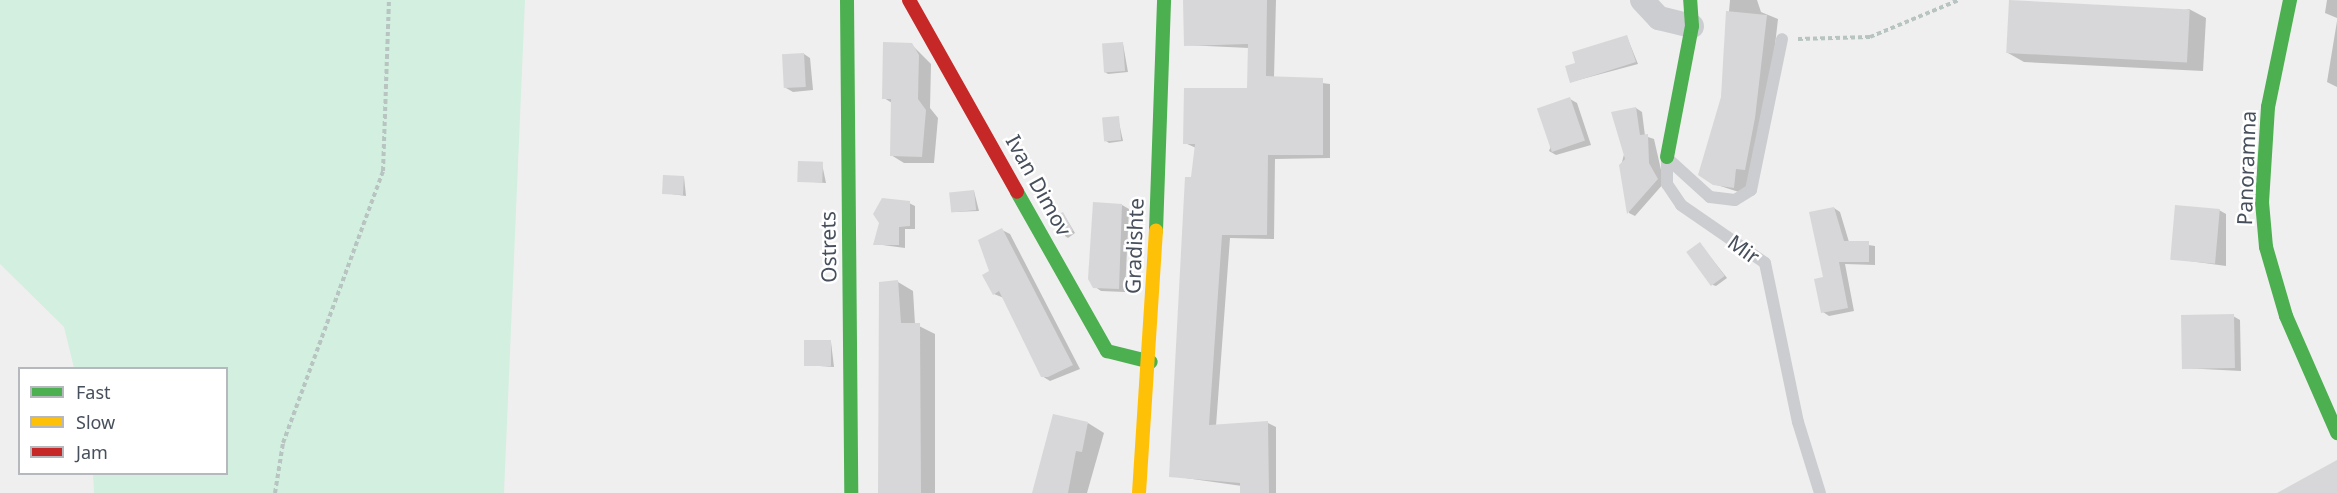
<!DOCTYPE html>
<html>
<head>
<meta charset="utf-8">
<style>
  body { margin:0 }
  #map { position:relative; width:2337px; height:493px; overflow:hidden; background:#f0efef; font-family:"Noto Sans",sans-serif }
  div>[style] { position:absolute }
  .green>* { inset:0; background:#d3efe0 }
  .shadow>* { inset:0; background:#0003 }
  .building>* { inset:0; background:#d7d7d9; transform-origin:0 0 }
  .path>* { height:4px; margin-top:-2px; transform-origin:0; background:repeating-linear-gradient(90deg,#b7c4c1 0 4.5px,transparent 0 7.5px) }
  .lane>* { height:12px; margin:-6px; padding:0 6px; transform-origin:6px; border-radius:6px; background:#cbcdd0 }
  .street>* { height:24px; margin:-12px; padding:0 12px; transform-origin:12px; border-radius:12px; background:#cbcdd0 }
  .fast>* { height:14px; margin:-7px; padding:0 7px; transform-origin:7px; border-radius:7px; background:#4caf50 }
  .slow>* { height:14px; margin:-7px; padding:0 7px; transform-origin:7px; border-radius:7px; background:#ffc107 }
  .jam>* { height:14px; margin:-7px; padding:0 7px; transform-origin:7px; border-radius:7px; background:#c62828 }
  span { translate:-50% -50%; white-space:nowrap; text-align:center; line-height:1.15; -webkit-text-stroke:5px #fff; paint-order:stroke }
  .street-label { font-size:21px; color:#464f5b }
  .legend { position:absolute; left:18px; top:367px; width:210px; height:108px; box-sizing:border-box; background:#fff; border:2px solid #b5b9bd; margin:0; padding:8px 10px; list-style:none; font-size:18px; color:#464f5b }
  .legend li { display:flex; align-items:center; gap:12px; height:30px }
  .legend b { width:30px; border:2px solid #b5b9bd }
</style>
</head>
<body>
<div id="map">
  <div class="green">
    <div style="clip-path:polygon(0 0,525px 0,504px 493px,94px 493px,93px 474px,226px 474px,226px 368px,74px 368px,64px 327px,0 264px)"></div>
  </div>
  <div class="shadow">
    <div style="clip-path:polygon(1185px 0,1276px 0,1274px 77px,1330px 84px,1330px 158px,1275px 159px,1274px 239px,1230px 238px,1216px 426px,1268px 423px,1276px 427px,1276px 493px,1242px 493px,1242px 486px,1171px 476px,1196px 148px,1185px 143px,1249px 89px,1249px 48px,1185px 45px)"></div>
    <div style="clip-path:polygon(1730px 0,1757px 0,1761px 12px,1778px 19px,1766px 125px,1745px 194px,1714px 184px)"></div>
    <div style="clip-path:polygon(2327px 0,2337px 0,2337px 18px,2325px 13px)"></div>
    <div style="clip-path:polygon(2189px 9px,2206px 18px,2203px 71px,2024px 62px,2008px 53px)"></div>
    <div style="clip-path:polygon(2337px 21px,2337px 87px,2327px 82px)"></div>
    <div style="clip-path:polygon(1627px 37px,1638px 64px,1571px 82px,1577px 64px)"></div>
    <div style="clip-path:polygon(911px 44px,931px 64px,930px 108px,938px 118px,934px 163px,904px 163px,891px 155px,892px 103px,884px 98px)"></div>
    <div style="clip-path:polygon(1123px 44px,1128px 72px,1108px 74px,1105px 72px)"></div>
    <div style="clip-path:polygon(804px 54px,810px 58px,813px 90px,793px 92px,786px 88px)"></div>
    <div style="clip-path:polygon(1570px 99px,1577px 103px,1591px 145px,1556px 155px,1549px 151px)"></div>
    <div style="clip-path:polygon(1636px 108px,1642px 112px,1645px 136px,1654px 139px,1664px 183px,1635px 216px,1629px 213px,1621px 166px)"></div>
    <div style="clip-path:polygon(1118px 118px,1123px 141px,1109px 143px,1106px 141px)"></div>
    <div style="clip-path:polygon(822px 164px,826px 183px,801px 181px)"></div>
    <div style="clip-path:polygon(684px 177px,686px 196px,664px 193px)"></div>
    <div style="clip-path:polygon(974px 191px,979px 211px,953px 212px)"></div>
    <div style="clip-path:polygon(909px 203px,915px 206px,915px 229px,905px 229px,905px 248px,875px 244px)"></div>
    <div style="clip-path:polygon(1122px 205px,1129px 209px,1125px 292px,1101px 291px,1094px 286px)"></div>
    <div style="clip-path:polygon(1834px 208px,1840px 212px,1849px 242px,1875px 246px,1875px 265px,1845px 264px,1854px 311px,1829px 316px,1823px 312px)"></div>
    <div style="clip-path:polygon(2219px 210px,2226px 214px,2226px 266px,2175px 259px)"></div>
    <div style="clip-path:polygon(1063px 213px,1075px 233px,1068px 238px,1065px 236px)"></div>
    <div style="clip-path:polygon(1002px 230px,1010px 234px,1080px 369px,1050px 381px,1042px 376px,1004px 298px,994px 294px)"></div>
    <div style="clip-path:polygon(1700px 244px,1727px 278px,1716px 286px,1713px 285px)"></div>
    <div style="clip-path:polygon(898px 282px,913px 291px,915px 324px,935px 334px,935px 493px,879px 493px)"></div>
    <div style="clip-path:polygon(2233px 316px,2240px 320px,2241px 371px,2183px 368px)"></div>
    <div style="clip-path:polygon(831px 342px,834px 367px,805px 365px)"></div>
    <div style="clip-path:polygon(1088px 423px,1104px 433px,1087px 493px,1033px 493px)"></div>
  </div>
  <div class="building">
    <div style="clip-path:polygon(1183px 0,1267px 0,1266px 76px,1323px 78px,1323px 155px,1268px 155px,1267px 235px,1222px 235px,1209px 425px,1268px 421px,1269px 493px,1240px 493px,1240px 483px,1169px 477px,1185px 177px,1191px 177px,1195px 144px,1183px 144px,1184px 88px,1247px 88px,1248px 44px,1184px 46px)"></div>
    <div style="left:2009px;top:0;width:181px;height:53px;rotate:3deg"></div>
    <div style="clip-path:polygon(1726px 11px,1767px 15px,1755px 118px,1745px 170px,1736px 169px,1734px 188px,1713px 185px,1698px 175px,1721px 97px)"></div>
    <div style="clip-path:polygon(1627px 35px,1636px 62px,1570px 83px,1565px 66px,1575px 63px,1572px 52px)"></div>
    <div style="clip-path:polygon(883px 42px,912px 43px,919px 55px,918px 99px,926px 110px,922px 157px,890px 156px,891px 99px,882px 99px)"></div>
    <div style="left:1123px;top:42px;width:29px;height:21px;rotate:86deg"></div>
    <div style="left:804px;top:53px;width:34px;height:22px;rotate:87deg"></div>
    <div style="left:1570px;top:97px;width:46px;height:35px;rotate:71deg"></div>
    <div style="clip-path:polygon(1636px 107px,1640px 135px,1648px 134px,1649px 163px,1658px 179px,1627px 214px,1619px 165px,1625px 159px,1611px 112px)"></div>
    <div style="left:1119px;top:116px;width:24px;height:17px;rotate:85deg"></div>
    <div style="left:798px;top:161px;width:25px;height:21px;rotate:2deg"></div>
    <div style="left:663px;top:175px;width:21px;height:19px;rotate:3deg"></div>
    <div style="left:974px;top:190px;width:20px;height:25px;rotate:84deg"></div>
    <div style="clip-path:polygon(882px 198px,910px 201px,910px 226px,899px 227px,899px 245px,873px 245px,879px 223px,873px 214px)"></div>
    <div style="clip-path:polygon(1093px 202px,1122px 204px,1119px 289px,1093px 288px,1088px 279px)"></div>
    <div style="left:2175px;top:205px;width:45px;height:55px;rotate:5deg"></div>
    <div style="clip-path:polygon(1834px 207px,1844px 241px,1869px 241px,1869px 262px,1839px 262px,1848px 308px,1821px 313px,1814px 279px,1823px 277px,1809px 212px)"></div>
    <div style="left:1063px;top:212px;width:21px;height:11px;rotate:62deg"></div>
    <div style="clip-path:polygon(1002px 228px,1073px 365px,1048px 377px,1041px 377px,999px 291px,993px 295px,982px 275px,989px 271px,978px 240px)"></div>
    <div style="left:1700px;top:242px;width:42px;height:17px;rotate:54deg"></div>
    <div style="clip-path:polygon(898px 280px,901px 323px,920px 323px,921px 493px,878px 493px,879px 282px)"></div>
    <div style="left:2234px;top:314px;width:54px;height:53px;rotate:89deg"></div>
    <div style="left:804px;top:340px;width:27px;height:26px"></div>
    <div style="clip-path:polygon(1053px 414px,1088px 422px,1082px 452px,1076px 451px,1068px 493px,1032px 493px)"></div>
    <div style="clip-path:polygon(2337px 460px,2337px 493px,2277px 493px)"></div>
  </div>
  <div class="path">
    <div style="left:1798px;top:39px;width:72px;rotate:-1.6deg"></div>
    <div style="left:1870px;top:37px;width:96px;rotate:-22.6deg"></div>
    <div style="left:275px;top:493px;width:51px;rotate:-80.9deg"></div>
    <div style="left:283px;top:443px;width:290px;rotate:-69.8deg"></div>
    <div style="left:383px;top:171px;width:171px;rotate:-88deg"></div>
  </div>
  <div class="lane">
    <div style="left:1667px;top:158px;width:58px;rotate:42.2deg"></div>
    <div style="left:1710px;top:197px;width:25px;rotate:7deg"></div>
    <div style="left:1735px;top:200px;width:19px;rotate:-32deg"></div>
    <div style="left:1751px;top:190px;width:154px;rotate:-78.4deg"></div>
    <div style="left:1667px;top:159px;width:25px;rotate:90deg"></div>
    <div style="left:1667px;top:184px;width:25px;rotate:56deg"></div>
    <div style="left:1681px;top:205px;width:102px;rotate:34.6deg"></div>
    <div style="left:1765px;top:263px;width:162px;rotate:78.3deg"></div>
    <div style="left:1798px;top:422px;width:74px;rotate:72.8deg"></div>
  </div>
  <div class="street">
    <div style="left:1642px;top:0;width:25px;rotate:47deg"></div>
    <div style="left:1659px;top:18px;width:34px;rotate:14deg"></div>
  </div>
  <div class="fast">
    <div style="left:847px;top:0;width:493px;rotate:89.5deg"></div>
    <div style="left:2290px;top:0;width:109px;rotate:101.6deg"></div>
    <div style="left:2268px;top:107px;width:95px;rotate:93.6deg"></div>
    <div style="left:2262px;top:202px;width:45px;rotate:84.9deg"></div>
    <div style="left:2266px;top:247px;width:72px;rotate:73.8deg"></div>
    <div style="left:2286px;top:316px;width:128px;rotate:66.4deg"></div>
    <div style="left:1667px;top:157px;width:133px;rotate:-79.2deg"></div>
    <div style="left:1692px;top:26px;width:26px;rotate:-94deg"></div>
    <div style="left:1017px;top:192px;width:183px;rotate:60.5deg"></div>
    <div style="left:1107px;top:351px;width:45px;rotate:14deg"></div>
    <div style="left:1156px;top:231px;width:231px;rotate:-88deg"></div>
  </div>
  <div class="slow">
    <div style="left:1139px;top:493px;width:263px;rotate:-86.3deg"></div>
  </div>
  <div class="jam">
    <div style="left:909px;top:0;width:220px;rotate:60.6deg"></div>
  </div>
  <div class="street-label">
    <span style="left:2246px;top:168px;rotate:-88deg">Panoramna</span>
    <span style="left:1039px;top:185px;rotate:61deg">Ivan Dimov</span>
    <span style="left:1134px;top:246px;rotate:-88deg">Gradishte</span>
    <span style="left:828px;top:247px;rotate:-91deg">Ostrets</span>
    <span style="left:1744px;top:249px;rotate:36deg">Mir</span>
  </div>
  <ul class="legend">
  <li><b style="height:8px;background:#4caf50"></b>Fast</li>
  <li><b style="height:8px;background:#ffc107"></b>Slow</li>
  <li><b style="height:8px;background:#c62828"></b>Jam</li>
  </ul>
</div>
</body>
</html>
